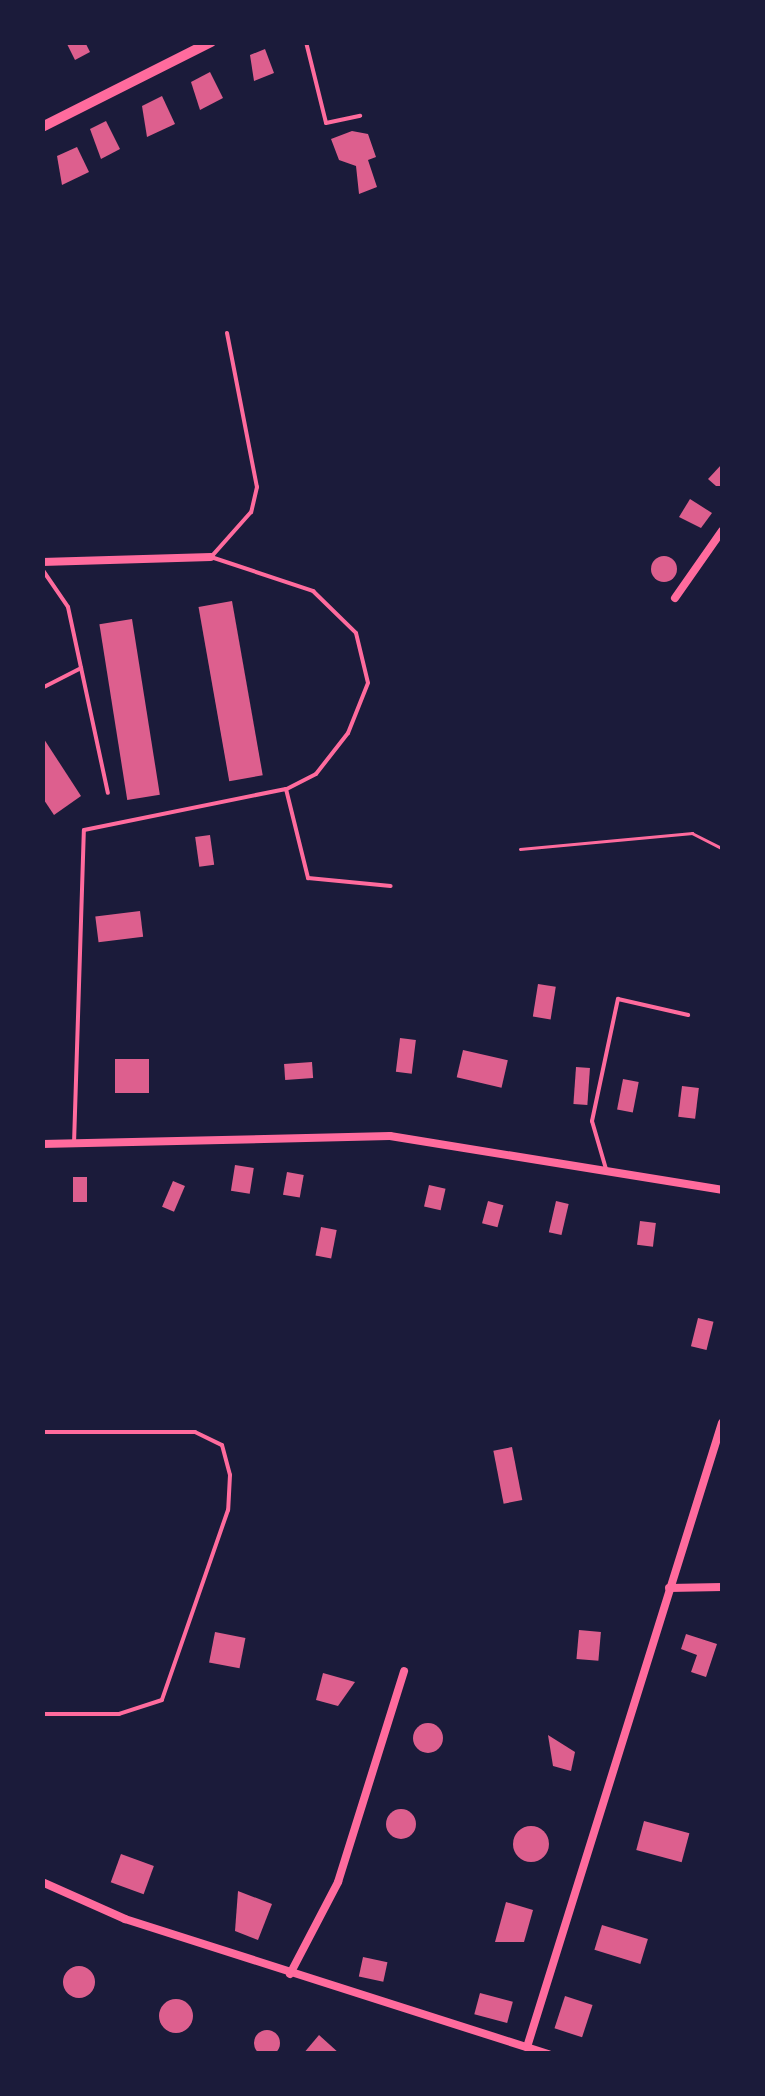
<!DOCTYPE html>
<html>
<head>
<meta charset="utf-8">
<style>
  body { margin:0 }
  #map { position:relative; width:765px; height:2096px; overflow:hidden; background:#1b1b3a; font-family:"PT Sans",sans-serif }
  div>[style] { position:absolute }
  .building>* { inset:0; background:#dd5f8e; transform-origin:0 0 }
  .round { border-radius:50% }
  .path>* { height:2.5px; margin:-1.25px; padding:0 1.25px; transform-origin:1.25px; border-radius:1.25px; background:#ff6b9d }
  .service>* { height:4px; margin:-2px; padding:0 2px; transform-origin:2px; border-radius:2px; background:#ff6b9d }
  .minor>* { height:8px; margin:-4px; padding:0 4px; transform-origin:4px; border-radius:4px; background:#ff6b9d }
  .secondary>* { height:10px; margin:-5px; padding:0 5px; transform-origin:5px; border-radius:5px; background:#ff6b9d }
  span { translate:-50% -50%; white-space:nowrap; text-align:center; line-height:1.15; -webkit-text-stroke:10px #1b1b3a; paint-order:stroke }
  .frame { position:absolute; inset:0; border:45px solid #1b1b3a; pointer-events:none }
</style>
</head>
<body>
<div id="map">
  <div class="building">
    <div style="clip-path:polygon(66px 42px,85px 42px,90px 52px,75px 60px)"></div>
    <div style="clip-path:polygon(265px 49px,274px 73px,254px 81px,250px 55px)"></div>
    <div style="clip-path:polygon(210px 72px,223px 98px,200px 110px,191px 82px)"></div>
    <div style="clip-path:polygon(162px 96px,175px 124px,147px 137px,142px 106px)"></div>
    <div style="clip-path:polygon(106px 121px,120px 149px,101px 159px,90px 129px)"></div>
    <div style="clip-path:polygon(352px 131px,368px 134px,376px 157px,368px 160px,377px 187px,359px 194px,356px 166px,339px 160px,331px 139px)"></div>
    <div style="clip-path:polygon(77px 147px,89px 172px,62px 185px,57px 156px)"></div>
    <div style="clip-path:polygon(722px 464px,722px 486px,716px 486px,708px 479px)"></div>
    <div style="clip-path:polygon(690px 499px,712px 513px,701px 528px,679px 517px)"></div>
    <div class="round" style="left:651px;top:556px;width:26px;height:26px"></div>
    <div style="left:232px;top:601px;width:177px;height:34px;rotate:80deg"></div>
    <div style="left:132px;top:619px;width:178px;height:33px;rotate:81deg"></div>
    <div style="clip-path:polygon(42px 736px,81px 796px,54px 815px,42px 797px)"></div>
    <div style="left:210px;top:835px;width:30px;height:15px;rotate:82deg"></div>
    <div style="left:140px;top:911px;width:26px;height:45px;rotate:83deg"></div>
    <div style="left:538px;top:984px;width:18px;height:33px;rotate:9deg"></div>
    <div style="left:400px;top:1038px;width:16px;height:34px;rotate:7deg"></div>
    <div style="left:463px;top:1050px;width:46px;height:28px;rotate:13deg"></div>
    <div style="left:115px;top:1059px;width:34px;height:34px"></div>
    <div style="left:312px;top:1062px;width:16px;height:28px;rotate:86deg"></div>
    <div style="left:576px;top:1067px;width:14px;height:37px;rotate:4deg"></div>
    <div style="left:623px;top:1079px;width:16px;height:31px;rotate:11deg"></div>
    <div style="left:682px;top:1086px;width:17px;height:31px;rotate:7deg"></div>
    <div style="left:235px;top:1165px;width:19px;height:26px;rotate:9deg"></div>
    <div style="left:287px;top:1172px;width:17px;height:23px;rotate:10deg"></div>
    <div style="left:73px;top:1177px;width:14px;height:25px"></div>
    <div style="left:173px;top:1181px;width:13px;height:28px;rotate:23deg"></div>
    <div style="left:429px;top:1185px;width:17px;height:22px;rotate:13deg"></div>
    <div style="left:488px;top:1201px;width:16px;height:23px;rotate:15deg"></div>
    <div style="left:556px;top:1201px;width:13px;height:32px;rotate:13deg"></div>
    <div style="left:640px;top:1221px;width:16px;height:24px;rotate:7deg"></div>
    <div style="left:321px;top:1227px;width:16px;height:29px;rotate:11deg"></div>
    <div style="left:698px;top:1318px;width:16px;height:29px;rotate:14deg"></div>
    <div style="left:512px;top:1447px;width:54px;height:19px;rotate:79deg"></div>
    <div style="left:579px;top:1630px;width:22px;height:29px;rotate:5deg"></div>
    <div style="left:215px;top:1632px;width:31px;height:31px;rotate:11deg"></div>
    <div style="clip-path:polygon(686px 1634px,717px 1644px,706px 1677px,691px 1672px,697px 1655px,681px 1649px)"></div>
    <div style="clip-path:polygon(323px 1673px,355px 1682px,338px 1706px,316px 1700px)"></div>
    <div class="round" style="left:413px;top:1723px;width:30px;height:30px"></div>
    <div style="clip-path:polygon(548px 1735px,575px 1752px,571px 1771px,553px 1766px)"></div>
    <div class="round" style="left:386px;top:1809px;width:30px;height:30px"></div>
    <div style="left:644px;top:1821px;width:47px;height:30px;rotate:15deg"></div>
    <div class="round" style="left:513px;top:1826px;width:36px;height:36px"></div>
    <div style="left:121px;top:1854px;width:35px;height:30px;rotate:20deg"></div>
    <div style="clip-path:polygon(238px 1891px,272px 1904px,258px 1940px,235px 1931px)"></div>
    <div style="clip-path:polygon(506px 1902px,533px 1910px,524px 1942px,495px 1942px)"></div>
    <div style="left:602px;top:1925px;width:48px;height:26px;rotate:17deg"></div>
    <div style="left:363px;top:1957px;width:25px;height:20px;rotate:12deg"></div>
    <div class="round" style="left:63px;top:1966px;width:32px;height:32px"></div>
    <div style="left:480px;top:1993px;width:34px;height:22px;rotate:15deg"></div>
    <div style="left:565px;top:1996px;width:29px;height:34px;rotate:18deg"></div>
    <div class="round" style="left:159px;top:1999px;width:34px;height:34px"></div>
    <div class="round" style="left:254px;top:2030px;width:26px;height:26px"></div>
    <div style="clip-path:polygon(319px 2035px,340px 2054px,303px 2054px)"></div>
  </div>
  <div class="path">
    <div style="left:520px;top:849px;width:173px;rotate:-5.3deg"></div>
    <div style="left:692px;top:833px;width:34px;rotate:27deg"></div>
  </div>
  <div class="service">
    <div style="left:306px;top:42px;width:83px;rotate:76.1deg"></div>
    <div style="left:326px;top:123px;width:35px;rotate:-12deg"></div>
    <div style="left:227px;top:333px;width:157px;rotate:79deg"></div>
    <div style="left:257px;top:487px;width:26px;rotate:103deg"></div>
    <div style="left:251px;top:512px;width:60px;rotate:131.6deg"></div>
    <div style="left:211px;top:557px;width:108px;rotate:18.4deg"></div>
    <div style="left:313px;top:591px;width:60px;rotate:44.3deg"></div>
    <div style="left:356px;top:633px;width:51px;rotate:76.5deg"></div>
    <div style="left:368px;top:683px;width:54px;rotate:111.8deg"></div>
    <div style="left:348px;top:733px;width:52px;rotate:128deg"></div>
    <div style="left:316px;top:774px;width:34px;rotate:153deg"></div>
    <div style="left:42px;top:569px;width:46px;rotate:55.6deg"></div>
    <div style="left:68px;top:607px;width:190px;rotate:77.9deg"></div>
    <div style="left:42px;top:688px;width:44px;rotate:-27.1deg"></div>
    <div style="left:74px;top:1144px;width:314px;rotate:-88.2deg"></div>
    <div style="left:84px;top:830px;width:206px;rotate:-11.5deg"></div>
    <div style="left:286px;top:789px;width:92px;rotate:76.1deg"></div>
    <div style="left:308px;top:878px;width:83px;rotate:5.5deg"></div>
    <div style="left:606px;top:1169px;width:50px;rotate:-106.3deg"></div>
    <div style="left:592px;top:1121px;width:125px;rotate:-78deg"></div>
    <div style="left:618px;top:999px;width:72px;rotate:12.9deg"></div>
    <div style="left:42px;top:1432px;width:153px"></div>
    <div style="left:195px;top:1432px;width:30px;rotate:26deg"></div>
    <div style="left:222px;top:1445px;width:31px;rotate:75deg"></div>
    <div style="left:230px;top:1475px;width:35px;rotate:93deg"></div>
    <div style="left:228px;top:1510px;width:201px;rotate:109.2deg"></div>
    <div style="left:162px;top:1700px;width:45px;rotate:162deg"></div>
    <div style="left:119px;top:1714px;width:77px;rotate:180deg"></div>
  </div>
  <div class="minor">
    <div style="left:42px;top:562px;width:169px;rotate:-1.7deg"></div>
    <div style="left:675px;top:598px;width:82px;rotate:-55deg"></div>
    <div style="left:42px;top:1144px;width:348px;rotate:-1.3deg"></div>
    <div style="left:390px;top:1136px;width:336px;rotate:9.2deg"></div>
    <div style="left:669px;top:1588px;width:53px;rotate:-1.1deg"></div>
    <div style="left:42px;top:1882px;width:91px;rotate:24deg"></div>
    <div style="left:125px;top:1919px;width:445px;rotate:17.7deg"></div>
    <div style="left:290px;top:1974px;width:104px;rotate:-62.4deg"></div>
    <div style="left:338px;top:1882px;width:221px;rotate:-72.6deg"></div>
    <div style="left:527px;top:2047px;width:654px;rotate:-72.65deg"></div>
  </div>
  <div class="secondary">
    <div style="left:42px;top:127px;width:189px;rotate:-26.7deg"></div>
  </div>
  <div class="frame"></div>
</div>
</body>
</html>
